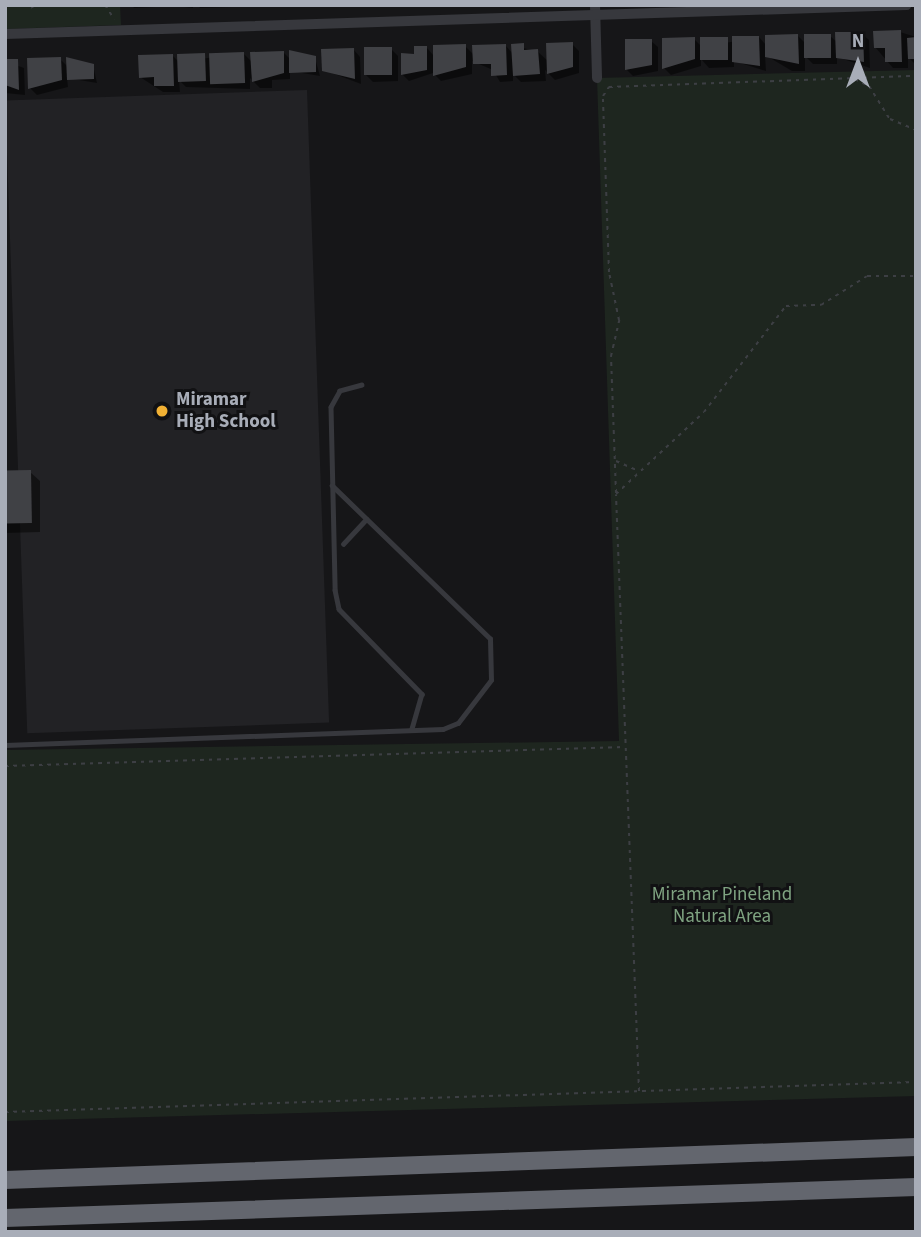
<!DOCTYPE html>
<html>
<head>
<meta charset="utf-8">
<style>
  body { margin:0 }
  #map { position:relative; width:921px; height:1237px; overflow:hidden; background:#161618; font-family:"Source Sans 3",sans-serif }
  div>[style] { position:absolute }
  .built>* { inset:0; background:#222225; transform-origin:0 0 }
  .green>* { inset:0; background:#1e261f }
  .shadow>* { inset:0; background:#0007 }
  .building>* { inset:0; background:#404145; transform-origin:0 0 }
  .path>* { height:2px; margin-top:-1px; transform-origin:0; background:repeating-linear-gradient(90deg,#3d3f44 0 3.5px,transparent 0 8.5px) }
  .lane>* { height:4.5px; margin:-2.25px; padding:0 2.25px; transform-origin:2.25px; border-radius:2.25px; background:#37383d }
  .street>* { height:10px; margin:-5px; padding:0 5px; transform-origin:5px; border-radius:5px; background:#37383d }
  .highway>* { height:18px; margin:-9px; padding:0 9px; transform-origin:9px; border-radius:9px; background:#63666e }
  .dots>* { width:19px; height:19px; translate:-50% -50%; box-sizing:border-box; border:4px solid #111113; border-radius:50% }
  span { translate:-50% -50%; white-space:nowrap; text-align:center; line-height:1.15; -webkit-text-stroke:6px #111113; paint-order:stroke }
  .poi-label { font-size:19px; color:#a8adb8; font-weight:700 }
  .left { translate:0 -50%; text-align:left }
  .park-label { font-size:19px; color:#7fa381 }
  .frame { position:absolute; inset:0; border:7px solid #a8adb8; pointer-events:none }
  .north { position:absolute; left:823px; top:28px; width:70px; height:70px; -webkit-text-stroke:5px #111113; paint-order:stroke; rotate:0deg; font-size:19px; font-weight:700; line-height:28px; text-align:center; color:#a8adb8 }
  .north::after { content:''; display:block; margin:auto; width:24px; height:32px; background:#a8adb8; clip-path:polygon(50% 0,100% 100%,50% 72%,0 100%) }
</style>
</head>
<body>
<div id="map">
  <div class="built">
    <div style="left:307px;top:90px;width:633px;height:302px;rotate:88deg"></div>
  </div>
  <div class="green">
    <div style="clip-path:polygon(5px 5px,120px 5px,121px 25px,5px 29px)"></div>
    <div style="clip-path:polygon(916px 70px,916px 1096px,5px 1121px,5px 750px,619px 741px,597px 78px)"></div>
  </div>
  <div class="shadow">
    <div style="clip-path:polygon(132px 5px,155px 5px,155px 7px,134px 8px)"></div>
    <div style="clip-path:polygon(193px 5px,193px 8px,166px 5px)"></div>
    <div style="clip-path:polygon(198px 5px,231px 5px,231px 7px,200px 8px)"></div>
    <div style="clip-path:polygon(900px 32px,916px 37px,916px 65px,908px 57px,908px 68px,893px 68px,875px 47px)"></div>
    <div style="clip-path:polygon(862px 34px,869px 40px,870px 68px,837px 57px,837px 64px,813px 64px,805px 56px,805px 71px,792px 71px,765px 55px,766px 71px,734px 61px,734px 67px,709px 68px,701px 59px,701px 66px,671px 75px,664px 68px,694px 39px,702px 47px,759px 37px,767px 46px,798px 36px,806px 44px,830px 36px,838px 43px)"></div>
    <div style="clip-path:polygon(651px 41px,658px 47px,658px 71px,633px 76px,627px 70px)"></div>
    <div style="clip-path:polygon(572px 44px,579px 51px,579px 73px,555px 80px,545px 70px,546px 81px,521px 82px,513px 74px,513px 81px,500px 82px,493px 70px,472px 61px,472px 74px,441px 81px,433px 73px,409px 81px,402px 74px,427px 48px,434px 56px,465px 46px,474px 55px,506px 46px,513px 54px,513px 46px,537px 51px,548px 61px)"></div>
    <div style="clip-path:polygon(391px 49px,398px 56px,398px 81px,373px 82px,366px 75px)"></div>
    <div style="clip-path:polygon(354px 50px,360px 57px,361px 84px,324px 70px)"></div>
    <div style="clip-path:polygon(283px 52px,291px 60px,291px 52px,315px 58px,320px 76px,290px 71px,290px 79px,272px 80px,272px 88px,260px 88px,250px 78px,250px 89px,186px 87px,179px 80px,180px 92px,163px 92px,140px 77px,172px 55px,179px 62px,243px 53px,253px 63px)"></div>
    <div style="clip-path:polygon(60px 59px,68px 67px,93px 65px,97px 83px,67px 78px,68px 87px,37px 95px,30px 88px)"></div>
    <div style="clip-path:polygon(5px 61px,24px 68px,25px 95px,5px 93px)"></div>
    <div style="clip-path:polygon(30px 472px,40px 481px,40px 532px,5px 533px,5px 473px)"></div>
  </div>
  <div class="building">
    <div style="clip-path:polygon(901px 30px,902px 62px,885px 62px,885px 48px,874px 48px,873px 31px)"></div>
    <div style="clip-path:polygon(835px 32px,863px 32px,864px 62px,836px 58px)"></div>
    <div style="clip-path:polygon(798px 34px,799px 64px,765px 57px,765px 35px)"></div>
    <div style="left:804px;top:34px;width:27px;height:24px"></div>
    <div style="clip-path:polygon(732px 36px,759px 36px,760px 66px,732px 62px)"></div>
    <div style="clip-path:polygon(695px 37px,695px 59px,662px 69px,662px 38px)"></div>
    <div style="left:728px;top:37px;width:23px;height:28px;rotate:90deg"></div>
    <div style="clip-path:polygon(916px 37px,916px 59px,908px 59px,907px 38px)"></div>
    <div style="clip-path:polygon(625px 39px,652px 39px,652px 65px,625px 70px)"></div>
    <div style="clip-path:polygon(573px 42px,573px 67px,547px 74px,546px 43px)"></div>
    <div style="clip-path:polygon(524px 43px,524px 50px,538px 49px,540px 74px,513px 76px,511px 44px)"></div>
    <div style="clip-path:polygon(466px 44px,466px 67px,433px 76px,433px 45px)"></div>
    <div style="clip-path:polygon(506px 44px,507px 75px,491px 76px,491px 64px,473px 64px,472px 45px)"></div>
    <div style="clip-path:polygon(414px 46px,427px 46px,427px 70px,401px 75px,401px 53px,414px 54px)"></div>
    <div style="left:392px;top:47px;width:28px;height:28px;rotate:90deg"></div>
    <div style="clip-path:polygon(354px 48px,355px 79px,322px 71px,321px 49px)"></div>
    <div style="clip-path:polygon(289px 50px,316px 56px,316px 72px,289px 73px)"></div>
    <div style="clip-path:polygon(284px 51px,284px 73px,252px 82px,250px 52px)"></div>
    <div style="left:244px;top:52px;width:31px;height:35px;rotate:88deg"></div>
    <div style="left:205px;top:53px;width:28px;height:28px;rotate:88deg"></div>
    <div style="clip-path:polygon(173px 54px,174px 86px,154px 86px,154px 77px,139px 78px,138px 55px)"></div>
    <div style="clip-path:polygon(61px 57px,62px 80px,28px 89px,27px 58px)"></div>
    <div style="clip-path:polygon(66px 57px,94px 64px,94px 79px,67px 80px)"></div>
    <div style="clip-path:polygon(5px 59px,18px 59px,19px 90px,5px 85px)"></div>
    <div style="left:31px;top:470px;width:53px;height:26px;rotate:89deg"></div>
  </div>
  <div class="path">
    <div style="left:31px;top:5px;width:4px;rotate:63deg"></div>
    <div style="left:105px;top:5px;width:17px;rotate:57deg"></div>
    <div style="left:855px;top:79px;width:16px;rotate:27deg"></div>
    <div style="left:869px;top:86px;width:39px;rotate:58deg"></div>
    <div style="left:890px;top:119px;width:28px;rotate:23deg"></div>
    <div style="left:616px;top:461px;width:22px;rotate:24deg"></div>
    <div style="left:616px;top:493px;width:137px;rotate:-92.1deg"></div>
    <div style="left:611px;top:356px;width:37px;rotate:-77deg"></div>
    <div style="left:619px;top:320px;width:49px;rotate:-101.8deg"></div>
    <div style="left:609px;top:272px;width:176px;rotate:-92deg"></div>
    <div style="left:603px;top:96px;width:11px;rotate:-56deg"></div>
    <div style="left:609px;top:87px;width:307px;rotate:-2.1deg"></div>
    <div style="left:5px;top:766px;width:620px;rotate:-1.76deg"></div>
    <div style="left:639px;top:1091px;width:597px;rotate:-92.21deg"></div>
    <div style="left:616px;top:494px;width:120px;rotate:-43deg"></div>
    <div style="left:704px;top:412px;width:134px;rotate:-52.3deg"></div>
    <div style="left:786px;top:306px;width:35px;rotate:-2deg"></div>
    <div style="left:821px;top:305px;width:54px;rotate:-32.2deg"></div>
    <div style="left:867px;top:276px;width:49px"></div>
    <div style="left:5px;top:1112px;width:911px;rotate:-1.89deg"></div>
  </div>
  <div class="lane">
    <div style="left:362px;top:385px;width:23px;rotate:165deg"></div>
    <div style="left:340px;top:391px;width:18px;rotate:119deg"></div>
    <div style="left:331px;top:407px;width:183px;rotate:88.7deg"></div>
    <div style="left:335px;top:590px;width:19px;rotate:78deg"></div>
    <div style="left:339px;top:609px;width:119px;rotate:45.7deg"></div>
    <div style="left:422px;top:694px;width:37px;rotate:106deg"></div>
    <div style="left:343px;top:544px;width:34px;rotate:-47deg"></div>
    <div style="left:5px;top:745px;width:438px;rotate:-2.1deg"></div>
    <div style="left:443px;top:729px;width:16px;rotate:-22deg"></div>
    <div style="left:458px;top:723px;width:54px;rotate:-52.5deg"></div>
    <div style="left:491px;top:680px;width:41px;rotate:-91.4deg"></div>
    <div style="left:490px;top:639px;width:220px;rotate:-135.9deg"></div>
  </div>
  <div class="street">
    <div style="left:595px;top:5px;width:73px;rotate:88.4deg"></div>
    <div style="left:5px;top:34px;width:902px;rotate:-1.84deg"></div>
  </div>
  <div class="highway">
    <div style="left:5px;top:1180px;width:912px;rotate:-2.07deg"></div>
    <div style="left:5px;top:1218px;width:912px;rotate:-1.95deg"></div>
  </div>
  <div class="dots">
    <div style="left:162px;top:411px;background:#f2b134"></div>
  </div>
  <div class="poi-label">
    <span class="left" style="left:176px;top:411px">Miramar<br>High School</span>
  </div>
  <div class="park-label">
    <span style="left:722px;top:906px">Miramar Pineland<br>Natural Area</span>
  </div>
  <div class="frame"></div>
  <div class="north">N</div>
</div>
</body>
</html>
